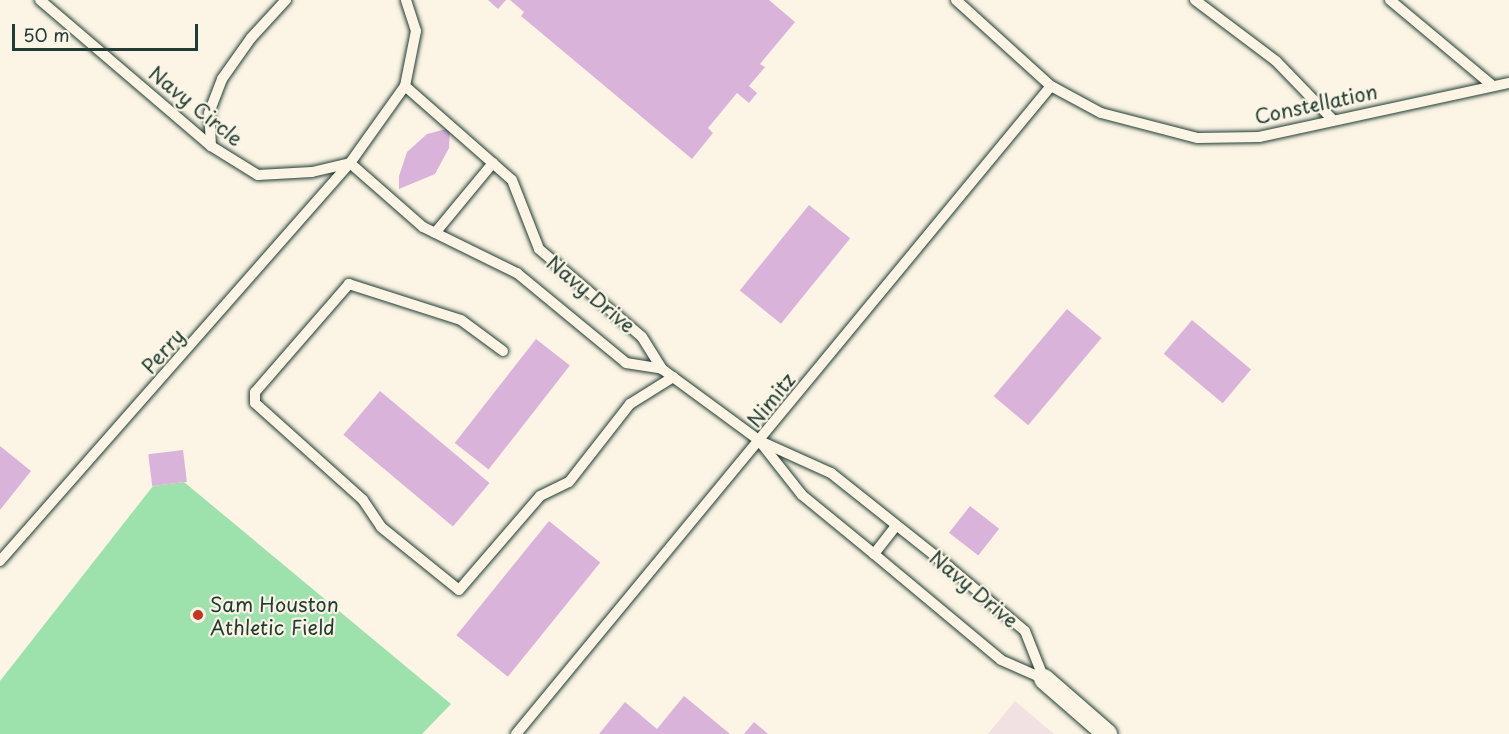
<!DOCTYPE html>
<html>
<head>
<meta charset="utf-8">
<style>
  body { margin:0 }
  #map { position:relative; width:1509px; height:734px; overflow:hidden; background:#fcf5e5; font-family:"Playpen Sans",sans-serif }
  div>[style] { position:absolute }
  .built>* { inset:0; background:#f2e1e2 }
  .green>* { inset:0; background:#9de1ad }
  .building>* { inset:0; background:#dab3db; transform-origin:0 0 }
  .roads { filter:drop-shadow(0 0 2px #1f3d34) drop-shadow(0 0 2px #1f3d34) }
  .service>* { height:10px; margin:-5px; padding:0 5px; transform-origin:5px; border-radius:5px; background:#fcf5e5 }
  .minor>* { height:20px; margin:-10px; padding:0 10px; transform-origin:10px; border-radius:10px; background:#fcf5e5 }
  .dots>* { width:16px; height:16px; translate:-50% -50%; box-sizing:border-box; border:3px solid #fcf5e5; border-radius:50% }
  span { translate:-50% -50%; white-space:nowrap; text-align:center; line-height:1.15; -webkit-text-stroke:4.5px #fcf5e5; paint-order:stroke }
  .street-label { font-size:20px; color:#1f3d34 }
  .poi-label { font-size:20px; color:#1f3d34 }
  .left { translate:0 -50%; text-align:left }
  .scale { position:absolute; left:12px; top:24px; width:186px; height:27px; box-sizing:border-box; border:3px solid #1f3d34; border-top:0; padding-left:8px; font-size:18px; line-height:21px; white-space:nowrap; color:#1f3d34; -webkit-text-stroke:4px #fcf5e5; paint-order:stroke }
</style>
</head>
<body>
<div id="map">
  <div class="built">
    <div style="clip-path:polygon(1015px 701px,1054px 734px,988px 734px)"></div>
  </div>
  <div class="green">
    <div style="clip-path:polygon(184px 482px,451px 704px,422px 734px,0 734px,0 681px,153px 486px)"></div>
  </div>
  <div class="building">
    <div style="clip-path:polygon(488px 0,506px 0,498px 9px)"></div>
    <div style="clip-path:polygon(510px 0,769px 0,795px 22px,760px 64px,765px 67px,749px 86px,757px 93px,749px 103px,737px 93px,708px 128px,713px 133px,692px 159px,521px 16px,524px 12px)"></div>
    <div style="clip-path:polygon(450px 128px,449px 148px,435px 174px,399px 189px,399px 176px,407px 152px,427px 134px)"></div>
    <div style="left:809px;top:205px;width:53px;height:110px;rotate:39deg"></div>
    <div style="left:1067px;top:309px;width:45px;height:114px;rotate:40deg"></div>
    <div style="left:1192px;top:320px;width:77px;height:44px;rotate:40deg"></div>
    <div style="left:536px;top:339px;width:43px;height:132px;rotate:38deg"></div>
    <div style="left:380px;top:391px;width:143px;height:57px;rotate:40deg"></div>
    <div style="clip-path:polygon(0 446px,31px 471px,0 510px)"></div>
    <div style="left:183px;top:450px;width:32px;height:35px;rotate:83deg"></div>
    <div style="left:970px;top:506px;width:37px;height:34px;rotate:38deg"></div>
    <div style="left:549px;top:521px;width:66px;height:147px;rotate:39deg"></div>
    <div style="clip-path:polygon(684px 696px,730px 734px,599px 734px,625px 702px,657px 729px)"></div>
    <div style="clip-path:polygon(754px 722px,768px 734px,744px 734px)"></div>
  </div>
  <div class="roads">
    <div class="service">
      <div style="left:40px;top:0;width:225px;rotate:40.5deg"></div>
      <div style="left:211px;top:146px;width:55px;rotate:31.7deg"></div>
      <div style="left:258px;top:175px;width:54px;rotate:-3.2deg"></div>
      <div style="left:312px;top:172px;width:39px;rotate:-13deg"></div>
      <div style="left:350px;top:163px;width:95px;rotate:-54.5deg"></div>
      <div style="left:405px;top:86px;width:56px;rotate:-78.7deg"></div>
      <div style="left:416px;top:31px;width:33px;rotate:-108deg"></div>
      <div style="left:956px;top:0;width:128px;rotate:42.2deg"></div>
      <div style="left:1051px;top:86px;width:57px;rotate:28.4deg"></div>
      <div style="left:1101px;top:113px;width:100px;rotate:14.5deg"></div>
      <div style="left:1198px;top:138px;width:61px;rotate:-0.9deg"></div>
      <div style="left:1259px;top:137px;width:256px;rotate:-12.2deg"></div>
      <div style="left:1195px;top:0;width:101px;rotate:37deg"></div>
      <div style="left:1276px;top:61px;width:82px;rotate:46deg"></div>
      <div style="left:1390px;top:0;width:134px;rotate:39.9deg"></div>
      <div style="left:405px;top:86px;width:142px;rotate:41.3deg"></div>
      <div style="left:512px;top:180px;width:74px;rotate:68.6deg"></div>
      <div style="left:539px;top:249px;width:135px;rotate:40.5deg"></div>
      <div style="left:642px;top:337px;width:38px;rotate:58deg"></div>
      <div style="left:662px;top:369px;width:122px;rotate:36.3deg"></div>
      <div style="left:760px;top:441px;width:78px;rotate:24.3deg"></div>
      <div style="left:831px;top:473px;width:151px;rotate:38.5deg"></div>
      <div style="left:949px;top:567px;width:99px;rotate:40.1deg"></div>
      <div style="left:1025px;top:631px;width:52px;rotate:68.4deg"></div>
      <div style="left:211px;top:146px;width:33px;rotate:-93deg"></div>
      <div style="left:209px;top:113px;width:36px;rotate:-69deg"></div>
      <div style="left:222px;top:79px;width:50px;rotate:-54.7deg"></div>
      <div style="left:251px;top:38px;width:52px;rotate:-47.4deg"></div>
      <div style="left:435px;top:233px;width:91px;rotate:-50.4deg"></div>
      <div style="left:503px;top:351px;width:52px;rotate:-143.6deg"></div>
      <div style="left:461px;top:320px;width:118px;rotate:-162.2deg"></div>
      <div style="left:349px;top:284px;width:143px;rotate:131deg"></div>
      <div style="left:255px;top:392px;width:11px;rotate:90deg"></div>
      <div style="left:255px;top:403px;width:145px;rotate:41.9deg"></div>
      <div style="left:363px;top:500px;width:32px;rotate:56deg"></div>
      <div style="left:381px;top:527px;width:100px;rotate:38.9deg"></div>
      <div style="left:459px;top:590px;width:124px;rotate:-49.2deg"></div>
      <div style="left:540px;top:496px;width:32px;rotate:-26deg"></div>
      <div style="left:569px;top:482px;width:99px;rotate:-52deg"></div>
      <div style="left:630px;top:404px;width:51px;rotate:-32.1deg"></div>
      <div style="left:761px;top:443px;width:66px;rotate:51.7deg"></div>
      <div style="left:802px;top:495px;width:93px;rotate:39.3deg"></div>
      <div style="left:874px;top:554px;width:165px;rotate:39.8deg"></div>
      <div style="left:1001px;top:660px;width:47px;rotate:23.8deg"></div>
      <div style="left:874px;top:554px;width:36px;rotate:-52deg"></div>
      <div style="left:0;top:561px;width:530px;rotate:-48.67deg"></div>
      <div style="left:350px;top:163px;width:97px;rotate:41.2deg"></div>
      <div style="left:423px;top:227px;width:105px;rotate:26.1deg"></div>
      <div style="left:517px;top:273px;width:141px;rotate:39.5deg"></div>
      <div style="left:626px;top:363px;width:36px;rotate:9deg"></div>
      <div style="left:516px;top:734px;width:840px;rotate:-50.46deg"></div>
    </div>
    <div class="minor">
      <div style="left:1044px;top:679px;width:84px;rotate:41.1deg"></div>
    </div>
  </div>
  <div class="dots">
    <div style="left:198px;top:615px;background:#c8321e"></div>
  </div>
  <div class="street-label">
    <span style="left:1316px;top:104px;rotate:-12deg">Constellation</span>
    <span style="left:196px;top:106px;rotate:39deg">Navy Circle</span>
    <span style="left:591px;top:294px;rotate:40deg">Navy Drive</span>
    <span style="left:163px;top:351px;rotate:-48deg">Perry</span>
    <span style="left:771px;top:400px;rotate:-51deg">Nimitz</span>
    <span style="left:974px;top:589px;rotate:40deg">Navy Drive</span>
  </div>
  <div class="poi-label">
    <span class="left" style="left:210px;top:616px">Sam Houston<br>Athletic Field</span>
  </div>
  <div class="scale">50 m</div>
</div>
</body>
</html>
